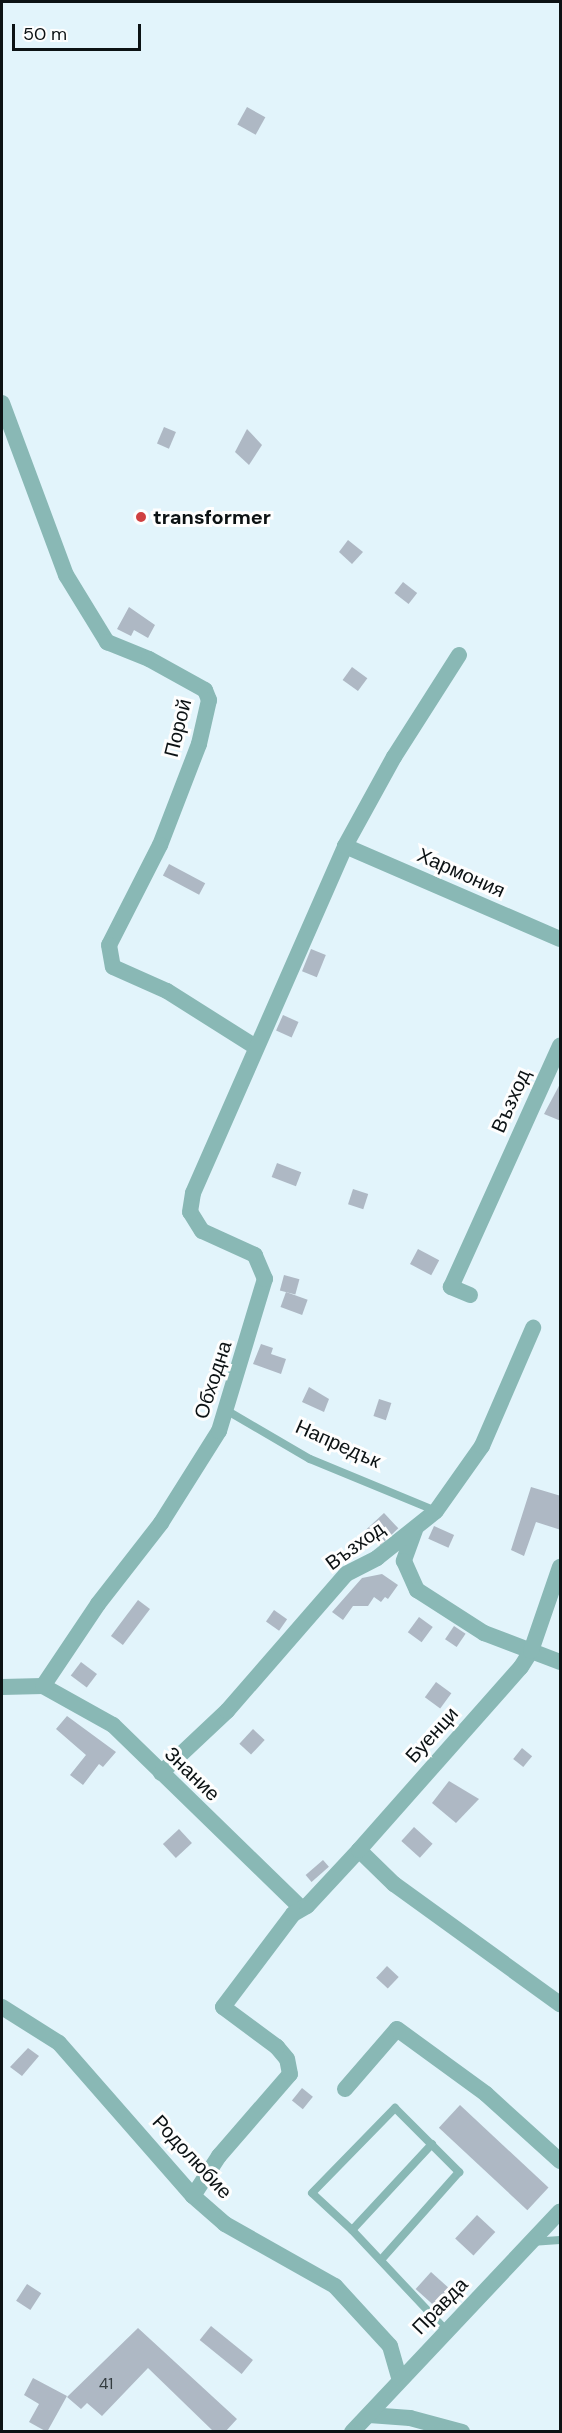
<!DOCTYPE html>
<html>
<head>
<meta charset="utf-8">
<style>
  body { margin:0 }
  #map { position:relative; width:562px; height:2433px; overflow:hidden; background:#e2f4fb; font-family:"DM Sans",sans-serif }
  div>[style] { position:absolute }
  .building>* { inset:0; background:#aeb8c4; transform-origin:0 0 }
  .service>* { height:8px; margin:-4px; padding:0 4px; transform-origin:4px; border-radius:4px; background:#89b8b5 }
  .minor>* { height:16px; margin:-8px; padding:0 8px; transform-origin:8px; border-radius:8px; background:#89b8b5 }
  .dots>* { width:16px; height:16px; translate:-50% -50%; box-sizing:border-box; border:3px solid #fefefe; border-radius:50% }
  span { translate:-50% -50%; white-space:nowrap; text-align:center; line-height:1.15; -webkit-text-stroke:6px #fefefe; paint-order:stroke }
  .number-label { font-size:16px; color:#343c40 }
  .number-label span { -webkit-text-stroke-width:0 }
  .poi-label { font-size:20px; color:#0c1214; font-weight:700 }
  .left { translate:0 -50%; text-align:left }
  .street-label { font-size:20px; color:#0c1214 }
  .frame { position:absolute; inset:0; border:3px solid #0c1214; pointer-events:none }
  .scale { position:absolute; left:12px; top:24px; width:129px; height:27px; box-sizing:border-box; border:3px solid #0c1214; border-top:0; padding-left:8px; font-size:18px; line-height:21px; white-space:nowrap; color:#0c1214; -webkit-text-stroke:4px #fefefe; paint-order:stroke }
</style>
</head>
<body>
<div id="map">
  <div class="building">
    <div style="left:247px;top:107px;width:21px;height:20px;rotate:29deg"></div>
    <div style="left:164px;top:427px;width:13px;height:18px;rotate:23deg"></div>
    <div style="clip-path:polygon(247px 429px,262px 445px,249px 465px,235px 452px)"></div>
    <div style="clip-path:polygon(348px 540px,363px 552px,352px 564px,339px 552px)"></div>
    <div style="left:403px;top:582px;width:18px;height:14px;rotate:38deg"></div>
    <div style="clip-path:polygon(129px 607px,155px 625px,148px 638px,134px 630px,131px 636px,117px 629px)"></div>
    <div style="left:352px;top:667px;width:19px;height:16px;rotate:36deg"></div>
    <div style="left:169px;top:864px;width:41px;height:13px;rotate:28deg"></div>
    <div style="left:311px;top:949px;width:16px;height:24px;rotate:22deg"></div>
    <div style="left:283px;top:1015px;width:17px;height:17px;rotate:24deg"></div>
    <div style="clip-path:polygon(561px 1082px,561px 1121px,544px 1114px)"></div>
    <div style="left:277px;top:1163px;width:26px;height:15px;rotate:21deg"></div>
    <div style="left:353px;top:1189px;width:16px;height:16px;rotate:18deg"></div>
    <div style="left:418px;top:1249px;width:24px;height:17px;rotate:28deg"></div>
    <div style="left:284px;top:1275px;width:16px;height:16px;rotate:15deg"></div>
    <div style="left:286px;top:1292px;width:23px;height:16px;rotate:20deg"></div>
    <div style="clip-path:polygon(261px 1344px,273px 1348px,271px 1354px,286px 1359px,281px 1374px,253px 1364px)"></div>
    <div style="clip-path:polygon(309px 1387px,329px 1399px,324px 1412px,302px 1402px)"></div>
    <div style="left:379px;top:1399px;width:13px;height:18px;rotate:18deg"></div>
    <div style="clip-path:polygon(531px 1487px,561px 1496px,561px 1530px,536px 1522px,524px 1556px,511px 1550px)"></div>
    <div style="left:384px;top:1513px;width:21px;height:25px;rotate:47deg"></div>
    <div style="left:434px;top:1526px;width:22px;height:14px;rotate:24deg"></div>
    <div style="clip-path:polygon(382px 1574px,398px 1585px,388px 1599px,385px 1597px,381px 1602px,374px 1597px,368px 1606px,353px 1606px,343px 1620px,332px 1612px,362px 1578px)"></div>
    <div style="left:138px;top:1600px;width:15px;height:45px;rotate:37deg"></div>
    <div style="left:274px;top:1610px;width:16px;height:14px;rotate:35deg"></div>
    <div style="left:419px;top:1617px;width:17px;height:19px;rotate:36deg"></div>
    <div style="left:454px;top:1626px;width:14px;height:16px;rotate:34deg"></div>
    <div style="left:81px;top:1662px;width:20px;height:17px;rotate:37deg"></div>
    <div style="left:436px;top:1682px;width:19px;height:19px;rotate:36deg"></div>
    <div style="clip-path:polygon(67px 1716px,116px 1752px,103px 1767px,99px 1764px,83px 1785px,70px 1775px,86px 1755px,56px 1729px)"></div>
    <div style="left:253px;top:1729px;width:16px;height:20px;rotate:43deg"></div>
    <div style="left:522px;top:1748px;width:13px;height:14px;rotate:39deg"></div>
    <div style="clip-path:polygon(449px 1781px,479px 1799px,456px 1823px,432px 1803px)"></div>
    <div style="left:414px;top:1827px;width:25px;height:19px;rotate:42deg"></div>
    <div style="left:179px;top:1829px;width:19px;height:22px;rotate:47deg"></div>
    <div style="left:323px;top:1860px;width:9px;height:23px;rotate:49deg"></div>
    <div style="left:387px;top:1966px;width:16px;height:16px;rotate:43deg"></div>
    <div style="clip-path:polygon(28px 2048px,39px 2056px,22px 2076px,10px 2067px)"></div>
    <div style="left:302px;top:2088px;width:14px;height:16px;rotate:39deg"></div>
    <div style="left:460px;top:2105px;width:121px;height:31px;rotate:43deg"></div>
    <div style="left:477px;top:2215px;width:25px;height:32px;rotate:43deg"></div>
    <div style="left:431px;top:2272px;width:31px;height:23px;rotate:42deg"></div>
    <div style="left:27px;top:2284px;width:17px;height:20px;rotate:33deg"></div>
    <div style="left:211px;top:2326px;width:54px;height:18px;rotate:39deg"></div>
    <div style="clip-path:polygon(138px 2328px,237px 2419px,225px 2432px,214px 2432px,148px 2368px,102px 2416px,87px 2403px,81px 2409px,67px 2397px)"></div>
    <div style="clip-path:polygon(33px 2378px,67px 2396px,47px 2432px,29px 2422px,39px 2404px,24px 2395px)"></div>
  </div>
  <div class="service">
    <div style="left:226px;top:1410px;width:97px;rotate:30.3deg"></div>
    <div style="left:310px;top:1459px;width:136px;rotate:22.4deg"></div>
    <div style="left:432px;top:2144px;width:117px;rotate:132.9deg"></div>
    <div style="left:352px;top:2230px;width:137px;rotate:46.8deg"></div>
    <div style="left:352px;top:2230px;width:54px;rotate:-137.2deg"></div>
    <div style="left:312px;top:2193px;width:119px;rotate:-45.7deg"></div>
    <div style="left:395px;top:2108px;width:91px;rotate:45deg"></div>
    <div style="left:459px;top:2172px;width:118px;rotate:131.6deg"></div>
    <div style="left:531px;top:2242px;width:29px;rotate:-4deg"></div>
  </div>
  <div class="minor">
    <div style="left:2px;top:403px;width:184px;rotate:69.6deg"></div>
    <div style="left:66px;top:575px;width:79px;rotate:58.5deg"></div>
    <div style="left:107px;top:642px;width:45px;rotate:22deg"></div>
    <div style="left:149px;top:659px;width:64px;rotate:29deg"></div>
    <div style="left:205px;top:690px;width:11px;rotate:68deg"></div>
    <div style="left:209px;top:700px;width:45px;rotate:102.8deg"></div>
    <div style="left:199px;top:744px;width:108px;rotate:111.1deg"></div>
    <div style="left:160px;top:845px;width:112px;rotate:117deg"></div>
    <div style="left:109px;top:945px;width:22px;rotate:80deg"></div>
    <div style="left:113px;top:967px;width:59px;rotate:24deg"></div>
    <div style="left:167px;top:991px;width:103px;rotate:32.3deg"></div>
    <div style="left:345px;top:846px;width:234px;rotate:23.4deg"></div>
    <div style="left:470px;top:1295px;width:21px;rotate:-157deg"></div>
    <div style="left:451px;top:1287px;width:265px;rotate:-65.7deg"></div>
    <div style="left:415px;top:1530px;width:33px;rotate:110deg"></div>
    <div style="left:404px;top:1561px;width:32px;rotate:66deg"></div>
    <div style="left:417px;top:1590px;width:80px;rotate:32.7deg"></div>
    <div style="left:484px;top:1633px;width:81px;rotate:20.9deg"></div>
    <div style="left:43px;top:1686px;width:80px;rotate:29.1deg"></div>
    <div style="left:113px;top:1725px;width:262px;rotate:44.2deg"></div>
    <div style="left:2px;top:1687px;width:41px;rotate:-1.4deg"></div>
    <div style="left:43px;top:1686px;width:99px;rotate:-56.1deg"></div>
    <div style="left:98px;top:1604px;width:103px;rotate:-52.1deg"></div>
    <div style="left:161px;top:1523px;width:109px;rotate:-57.8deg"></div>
    <div style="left:219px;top:1431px;width:159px;rotate:-73.2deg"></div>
    <div style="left:265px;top:1279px;width:26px;rotate:-113deg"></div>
    <div style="left:255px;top:1255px;width:58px;rotate:-155.6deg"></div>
    <div style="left:202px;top:1231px;width:22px;rotate:-122deg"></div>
    <div style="left:190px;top:1212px;width:19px;rotate:-81deg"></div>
    <div style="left:193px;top:1193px;width:379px;rotate:-66.3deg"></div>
    <div style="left:345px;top:846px;width:102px;rotate:-61.2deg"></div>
    <div style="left:394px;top:757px;width:121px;rotate:-57.5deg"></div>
    <div style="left:161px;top:1773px;width:91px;rotate:-43.2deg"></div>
    <div style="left:227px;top:1711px;width:181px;rotate:-49deg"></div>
    <div style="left:346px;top:1574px;width:35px;rotate:-27deg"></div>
    <div style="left:377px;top:1558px;width:75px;rotate:-38.5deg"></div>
    <div style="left:436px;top:1511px;width:80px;rotate:-54.7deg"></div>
    <div style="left:482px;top:1446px;width:129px;rotate:-66.6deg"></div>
    <div style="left:359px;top:1850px;width:49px;rotate:44.2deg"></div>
    <div style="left:394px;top:1884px;width:205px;rotate:35.9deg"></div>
    <div style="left:2px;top:2007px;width:67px;rotate:32.3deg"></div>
    <div style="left:59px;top:2043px;width:203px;rotate:48.8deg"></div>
    <div style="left:193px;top:2196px;width:43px;rotate:41.2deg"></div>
    <div style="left:225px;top:2224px;width:126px;rotate:29.4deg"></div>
    <div style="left:335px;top:2286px;width:81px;rotate:47.5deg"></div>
    <div style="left:390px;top:2346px;width:35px;rotate:74deg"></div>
    <div style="left:345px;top:2089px;width:79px;rotate:-49.1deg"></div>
    <div style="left:397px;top:2029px;width:110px;rotate:36.1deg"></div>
    <div style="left:486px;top:2094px;width:100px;rotate:42.2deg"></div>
    <div style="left:193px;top:2196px;width:48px;rotate:-57deg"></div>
    <div style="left:219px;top:2156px;width:108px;rotate:-49.1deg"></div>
    <div style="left:290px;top:2074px;width:15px;rotate:-101deg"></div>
    <div style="left:287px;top:2059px;width:16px;rotate:-130deg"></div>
    <div style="left:277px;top:2047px;width:67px;rotate:-143.5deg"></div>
    <div style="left:223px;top:2007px;width:116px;rotate:-53deg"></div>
    <div style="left:293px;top:1914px;width:16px;rotate:-30deg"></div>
    <div style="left:307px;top:1906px;width:76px;rotate:-47.1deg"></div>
    <div style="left:359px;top:1850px;width:244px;rotate:-48.5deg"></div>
    <div style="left:521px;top:1667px;width:19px;rotate:-58deg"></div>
    <div style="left:531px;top:1651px;width:89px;rotate:-71deg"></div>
    <div style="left:369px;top:2415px;width:41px;rotate:4.2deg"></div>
    <div style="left:410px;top:2418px;width:54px;rotate:15.1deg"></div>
    <div style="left:352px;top:2432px;width:303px;rotate:-46.7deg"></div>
  </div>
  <div class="dots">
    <div style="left:141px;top:517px;background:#cf4041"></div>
  </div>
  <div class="number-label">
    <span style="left:106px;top:2384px">41</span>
  </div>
  <div class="poi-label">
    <span class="left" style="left:153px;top:517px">transformer</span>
  </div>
  <div class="street-label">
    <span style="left:178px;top:728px;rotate:-76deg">Порой</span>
    <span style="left:461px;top:873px;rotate:24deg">Хармония</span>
    <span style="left:511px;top:1101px;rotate:-66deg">Възход</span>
    <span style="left:213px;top:1380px;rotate:-72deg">Обходна</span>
    <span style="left:338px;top:1444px;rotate:24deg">Напредък</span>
    <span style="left:355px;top:1546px;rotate:-36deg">Възход</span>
    <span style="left:432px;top:1735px;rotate:-48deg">Буенци</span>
    <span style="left:192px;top:1774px;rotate:44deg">Знание</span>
    <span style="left:192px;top:2157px;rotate:47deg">Родолюбие</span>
    <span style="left:440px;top:2306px;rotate:-46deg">Правда</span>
  </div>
  <div class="frame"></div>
  <div class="scale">50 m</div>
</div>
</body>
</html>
